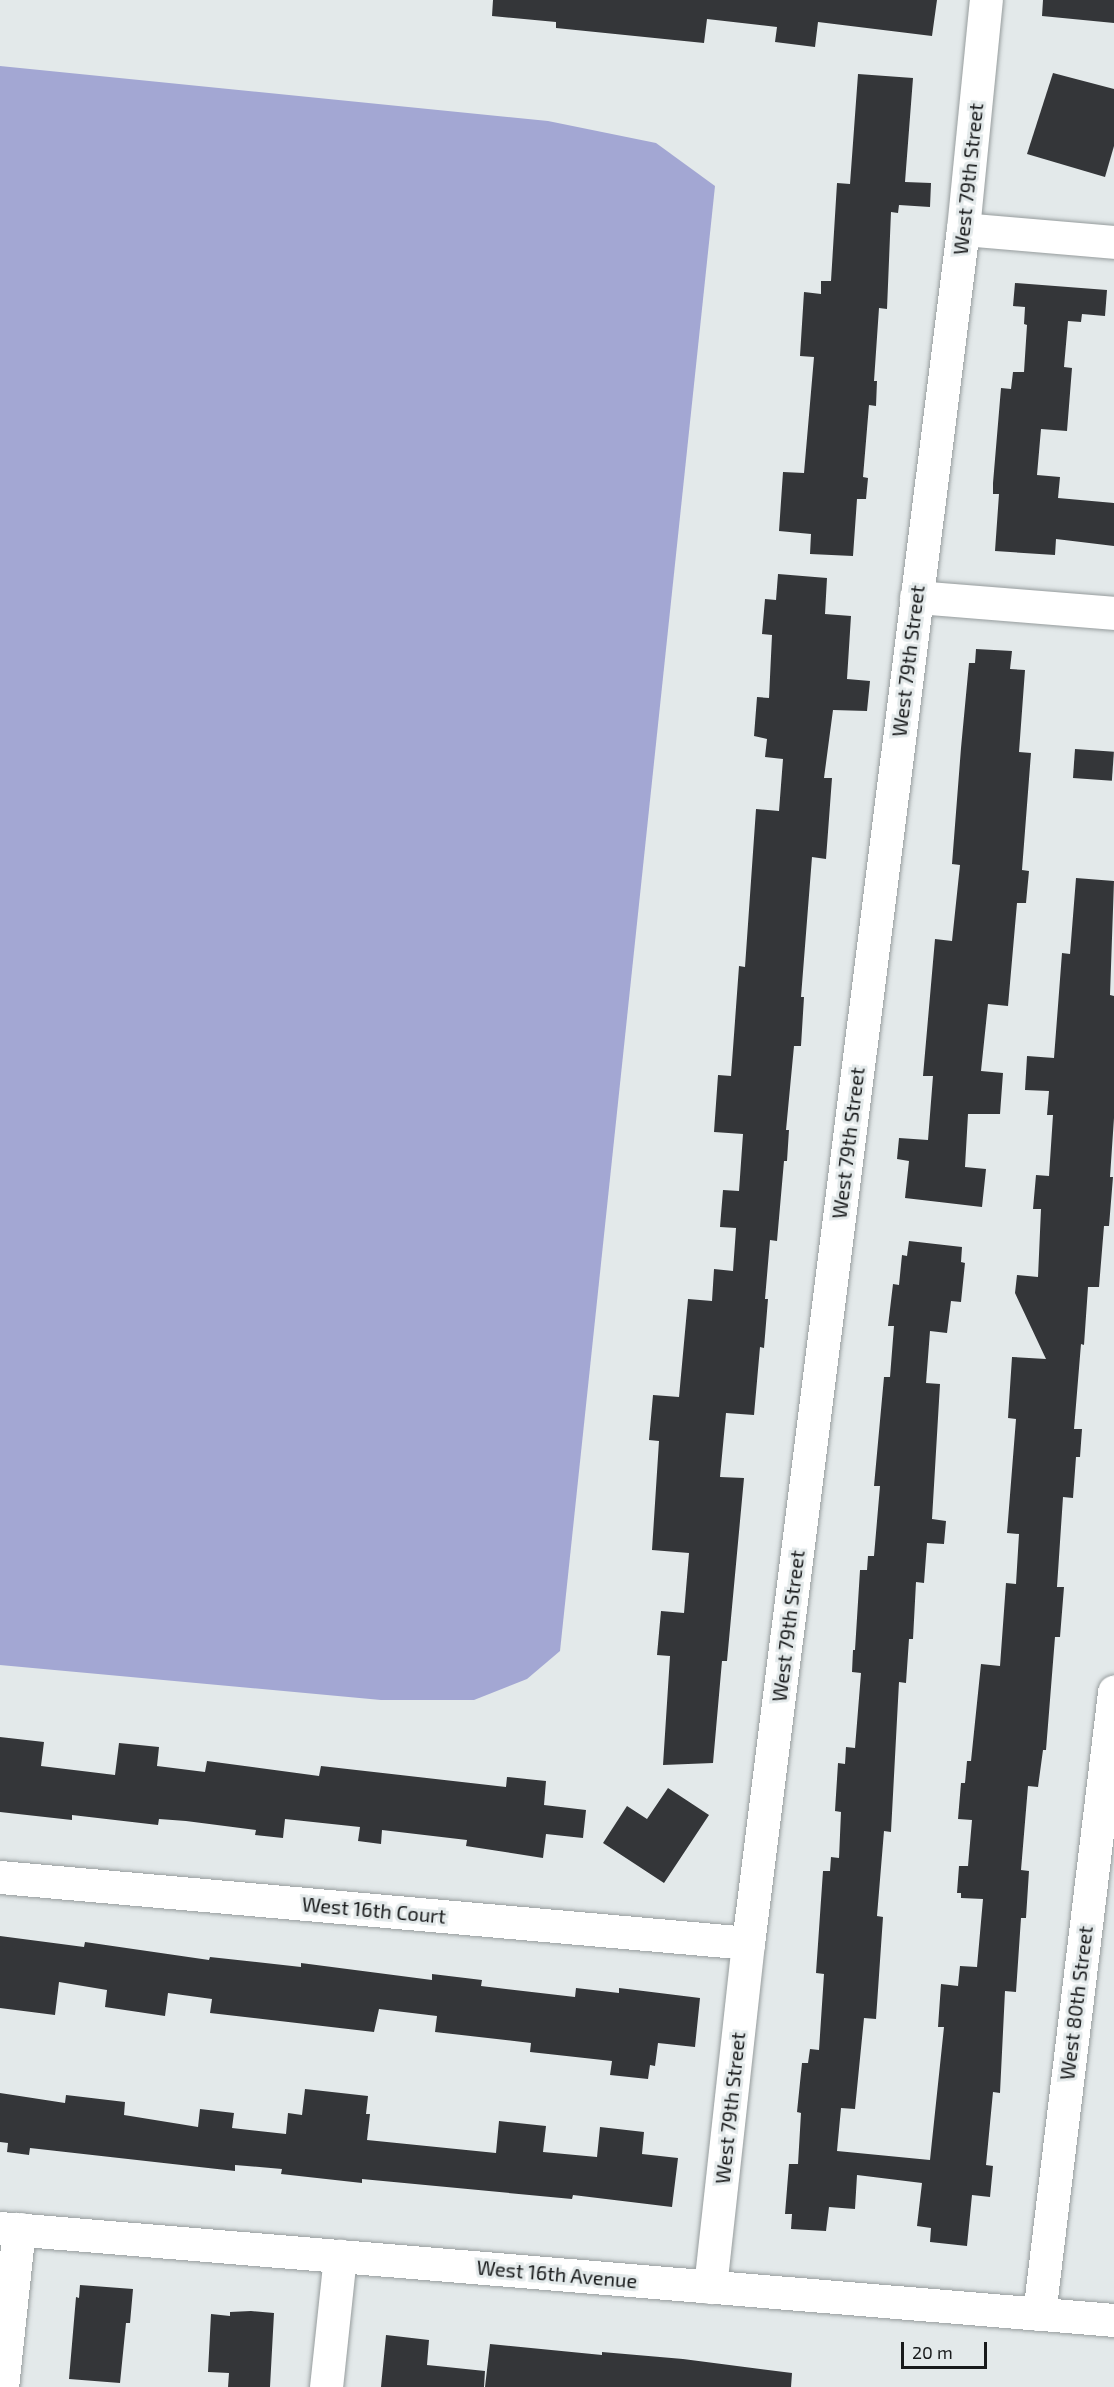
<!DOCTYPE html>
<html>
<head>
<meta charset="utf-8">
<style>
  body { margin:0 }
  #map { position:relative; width:1114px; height:2387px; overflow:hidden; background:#e3e9ea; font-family:"Exo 2",sans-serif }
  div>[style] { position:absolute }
  .water>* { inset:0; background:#a3a7d3 }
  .building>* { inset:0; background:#343639; transform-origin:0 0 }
  .roads { filter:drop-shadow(0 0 2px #969c9d) drop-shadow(0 0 2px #969c9d) }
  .minor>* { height:33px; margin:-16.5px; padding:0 16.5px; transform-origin:16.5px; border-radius:16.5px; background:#fff }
  .tertiary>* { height:33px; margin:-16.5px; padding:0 16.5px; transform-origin:16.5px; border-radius:16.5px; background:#fff }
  span { translate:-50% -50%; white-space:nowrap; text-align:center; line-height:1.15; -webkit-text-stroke:6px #e3e9ea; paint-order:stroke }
  .street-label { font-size:20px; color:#181a1b }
  .scale { position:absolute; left:901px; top:2342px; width:86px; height:27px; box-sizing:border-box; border:3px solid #181a1b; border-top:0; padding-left:8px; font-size:18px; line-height:21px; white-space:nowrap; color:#181a1b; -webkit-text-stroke:4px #e3e9ea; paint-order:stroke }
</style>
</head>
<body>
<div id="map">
  <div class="water">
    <div style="clip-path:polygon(0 66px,548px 121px,656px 143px,715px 186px,560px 1651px,527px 1679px,474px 1700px,381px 1700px,0 1665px)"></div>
  </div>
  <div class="building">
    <div style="clip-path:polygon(493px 0,937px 0,932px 36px,818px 22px,815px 47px,775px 42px,777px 27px,707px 19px,704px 43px,556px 28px,556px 22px,492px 16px)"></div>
    <div style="clip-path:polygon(1043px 0,1114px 0,1114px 23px,1042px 16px)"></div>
    <div style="clip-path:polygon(1053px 73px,1114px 89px,1114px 146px,1105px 177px,1027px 154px)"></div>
    <div style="clip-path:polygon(858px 74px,913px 78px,905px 182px,931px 183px,930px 207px,899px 205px,898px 213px,891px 212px,887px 309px,879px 308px,874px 381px,877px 381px,876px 406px,869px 405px,863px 477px,868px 478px,866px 499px,857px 499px,853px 556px,810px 554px,811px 534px,779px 531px,783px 472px,804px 473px,814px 357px,800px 356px,804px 292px,821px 294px,821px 281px,831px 281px,837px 183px,850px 184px)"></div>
    <div style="clip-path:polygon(1015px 283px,1107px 290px,1105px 316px,1082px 314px,1081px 322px,1068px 321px,1064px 367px,1072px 368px,1067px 431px,1041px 429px,1037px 475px,1060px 477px,1058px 498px,1114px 503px,1114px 546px,1056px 539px,1055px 555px,995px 551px,999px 494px,993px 494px,993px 483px,1001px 388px,1011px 389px,1013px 372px,1024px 372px,1027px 325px,1024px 324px,1025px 307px,1013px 306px)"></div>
    <div style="clip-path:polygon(778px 574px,827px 578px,825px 614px,851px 616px,847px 679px,870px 681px,867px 711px,833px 710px,824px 778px,832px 778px,826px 859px,812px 857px,801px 997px,804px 997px,801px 1046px,794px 1046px,786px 1130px,789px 1130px,787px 1161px,784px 1161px,777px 1241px,770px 1240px,765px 1299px,768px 1299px,764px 1348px,760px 1347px,754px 1415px,726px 1413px,720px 1477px,744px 1478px,727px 1661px,722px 1661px,713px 1763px,663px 1765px,670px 1656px,657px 1655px,661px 1611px,684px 1613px,689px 1553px,652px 1550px,659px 1441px,649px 1440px,653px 1395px,679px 1397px,688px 1299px,712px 1301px,714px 1269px,733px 1271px,736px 1228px,720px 1227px,723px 1190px,739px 1191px,743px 1134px,714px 1132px,718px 1075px,731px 1076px,739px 966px,745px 967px,756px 809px,779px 811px,783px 759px,765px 757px,767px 739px,754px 736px,757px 697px,769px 698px,772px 635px,762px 634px,765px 599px,776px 600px)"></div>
    <div style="clip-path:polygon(976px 649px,1012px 651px,1010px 669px,1025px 670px,1019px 752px,1031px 753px,1022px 870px,1029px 871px,1026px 903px,1017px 903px,1008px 1006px,988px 1004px,981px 1071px,1003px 1073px,1000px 1114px,968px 1114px,965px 1167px,986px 1169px,982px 1207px,905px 1198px,909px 1161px,897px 1159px,899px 1138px,928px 1140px,933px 1076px,923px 1076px,935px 939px,952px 941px,960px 865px,952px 864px,961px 748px,969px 663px,975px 663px)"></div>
    <div style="left:1075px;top:749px;width:39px;height:29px;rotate:4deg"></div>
    <div style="clip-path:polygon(1076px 878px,1114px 881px,1110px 995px,1114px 996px,1114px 1118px,1110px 1177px,1113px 1177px,1109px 1226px,1104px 1226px,1099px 1287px,1088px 1287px,1084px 1345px,1081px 1344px,1074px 1429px,1082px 1429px,1080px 1457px,1076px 1457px,1073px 1498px,1063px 1497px,1057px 1587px,1064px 1587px,1060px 1637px,1055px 1637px,1046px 1750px,1043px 1750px,1038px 1787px,1028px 1786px,1021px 1870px,1029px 1871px,1026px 1918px,1021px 1918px,1016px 1992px,1005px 1991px,1000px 2093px,993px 2092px,986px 2165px,993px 2166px,990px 2197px,972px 2195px,967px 2246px,930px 2242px,931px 2228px,917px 2226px,922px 2183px,857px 2175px,855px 2209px,829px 2207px,826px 2231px,791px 2229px,792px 2214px,785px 2214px,789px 2164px,798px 2164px,801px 2113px,797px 2112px,802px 2063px,808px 2063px,810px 2049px,819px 2050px,824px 1974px,816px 1973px,823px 1871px,830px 1871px,831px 1857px,839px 1858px,841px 1812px,835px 1811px,838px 1763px,845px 1764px,846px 1747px,855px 1748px,861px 1673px,852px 1672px,853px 1650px,855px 1650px,860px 1570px,867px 1570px,868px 1556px,874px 1556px,880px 1486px,874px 1486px,884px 1377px,890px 1377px,894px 1326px,888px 1326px,893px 1284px,899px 1285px,902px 1255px,907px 1256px,909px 1241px,962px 1247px,961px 1262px,965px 1263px,961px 1302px,951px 1301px,947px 1333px,930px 1331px,926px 1383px,940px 1384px,932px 1519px,946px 1521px,944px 1544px,927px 1543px,924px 1583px,916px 1582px,913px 1639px,909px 1639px,906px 1683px,899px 1682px,891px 1832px,884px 1831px,877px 1916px,883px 1917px,876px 2019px,864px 2018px,855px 2109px,841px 2108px,837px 2151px,930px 2160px,944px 2027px,938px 2027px,941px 1984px,958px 1986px,960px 1966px,977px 1967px,983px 1899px,961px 1898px,961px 1893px,957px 1893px,959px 1866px,968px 1866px,972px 1820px,958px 1819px,961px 1783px,965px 1783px,967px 1761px,971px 1761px,981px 1664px,1000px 1666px,1006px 1583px,1016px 1584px,1019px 1534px,1007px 1533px,1016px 1419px,1008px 1418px,1012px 1357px,1046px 1359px,1015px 1293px,1017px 1275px,1038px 1277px,1041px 1209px,1033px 1209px,1036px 1175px,1049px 1176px,1053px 1115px,1047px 1115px,1049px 1091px,1025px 1090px,1027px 1056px,1054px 1058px,1062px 953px,1070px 954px)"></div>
    <div style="clip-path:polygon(0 1737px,44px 1742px,41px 1766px,115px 1775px,119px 1743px,159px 1747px,157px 1766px,205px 1772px,207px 1761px,319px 1776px,321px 1766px,506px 1787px,507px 1777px,546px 1781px,544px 1805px,586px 1810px,583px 1838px,546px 1834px,543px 1858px,466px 1846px,467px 1840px,382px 1830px,381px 1844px,358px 1841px,360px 1827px,285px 1819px,283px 1838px,255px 1835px,256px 1830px,186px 1821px,159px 1819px,158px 1825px,72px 1815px,72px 1820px,0 1812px)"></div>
    <div style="clip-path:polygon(668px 1788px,709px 1815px,664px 1883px,603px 1843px,627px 1806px,647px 1819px)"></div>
    <div style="clip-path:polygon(0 1936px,84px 1947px,85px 1942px,209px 1960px,210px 1957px,301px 1967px,301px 1963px,432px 1980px,432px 1974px,482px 1980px,481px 1986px,575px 1997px,576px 1988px,619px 1993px,619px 1988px,700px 1998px,695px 2047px,658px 2043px,655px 2066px,650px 2065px,648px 2079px,610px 2075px,612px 2061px,530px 2052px,531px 2043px,435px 2032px,437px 2016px,379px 2009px,374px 2032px,210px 2013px,212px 1999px,168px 1993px,165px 2016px,105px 2007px,107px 1990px,59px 1982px,55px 2015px,0 2008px)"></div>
    <div style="clip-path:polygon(305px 2089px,368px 2096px,366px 2114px,370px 2114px,367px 2140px,496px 2153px,499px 2121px,546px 2126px,543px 2152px,597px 2157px,600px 2127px,644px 2132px,642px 2154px,678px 2158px,672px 2207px,573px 2195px,572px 2199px,362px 2179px,362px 2183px,281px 2174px,282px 2169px,235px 2165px,235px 2171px,30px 2148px,29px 2155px,7px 2152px,8px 2143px,0 2142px,0 2093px,65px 2103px,66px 2095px,125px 2102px,124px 2115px,198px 2127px,200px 2109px,234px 2113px,232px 2128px,286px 2134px,288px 2113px,302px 2115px)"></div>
    <div style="clip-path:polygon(80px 2285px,133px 2289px,130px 2323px,126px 2323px,120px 2383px,69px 2379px,76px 2297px,79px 2298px)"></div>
    <div style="clip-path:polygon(251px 2311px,274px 2313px,270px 2387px,228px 2387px,229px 2373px,208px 2372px,211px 2314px,230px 2316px,230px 2312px)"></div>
    <div style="clip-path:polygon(386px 2335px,429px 2340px,427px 2365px,485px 2371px,484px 2387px,381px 2387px)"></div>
    <div style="clip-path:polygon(490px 2344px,602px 2355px,602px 2352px,683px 2359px,792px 2373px,791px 2387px,485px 2387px)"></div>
  </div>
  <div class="roads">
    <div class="minor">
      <div style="left:963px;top:229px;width:152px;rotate:4.9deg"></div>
      <div style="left:916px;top:597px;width:199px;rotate:4.6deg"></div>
      <div style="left:0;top:1877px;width:751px;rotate:5.04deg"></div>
      <div style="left:710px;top:2287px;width:346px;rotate:-83.7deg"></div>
      <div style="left:748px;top:1943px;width:1727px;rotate:-82.85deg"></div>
      <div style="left:963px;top:229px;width:230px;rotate:-84.3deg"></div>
      <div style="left:1039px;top:2314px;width:627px;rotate:-83.12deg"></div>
      <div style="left:2px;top:2387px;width:159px;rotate:-83.9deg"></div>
      <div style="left:326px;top:2387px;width:132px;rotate:-83.9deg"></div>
    </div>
    <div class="tertiary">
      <div style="left:0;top:2228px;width:1118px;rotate:4.72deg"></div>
    </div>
  </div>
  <div class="street-label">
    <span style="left:968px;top:179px;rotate:-84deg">West 79th Street</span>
    <span style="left:908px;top:661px;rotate:-83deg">West 79th Street</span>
    <span style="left:848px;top:1143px;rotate:-83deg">West 79th Street</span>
    <span style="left:788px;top:1626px;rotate:-83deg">West 79th Street</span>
    <span style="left:374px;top:1910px;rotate:5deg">West 16th Court</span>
    <span style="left:1076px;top:2003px;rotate:-83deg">West 80th Street</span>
    <span style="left:730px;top:2108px;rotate:-84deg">West 79th Street</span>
    <span style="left:557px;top:2274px;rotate:5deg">West 16th Avenue</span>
  </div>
  <div class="scale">20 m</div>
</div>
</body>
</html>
